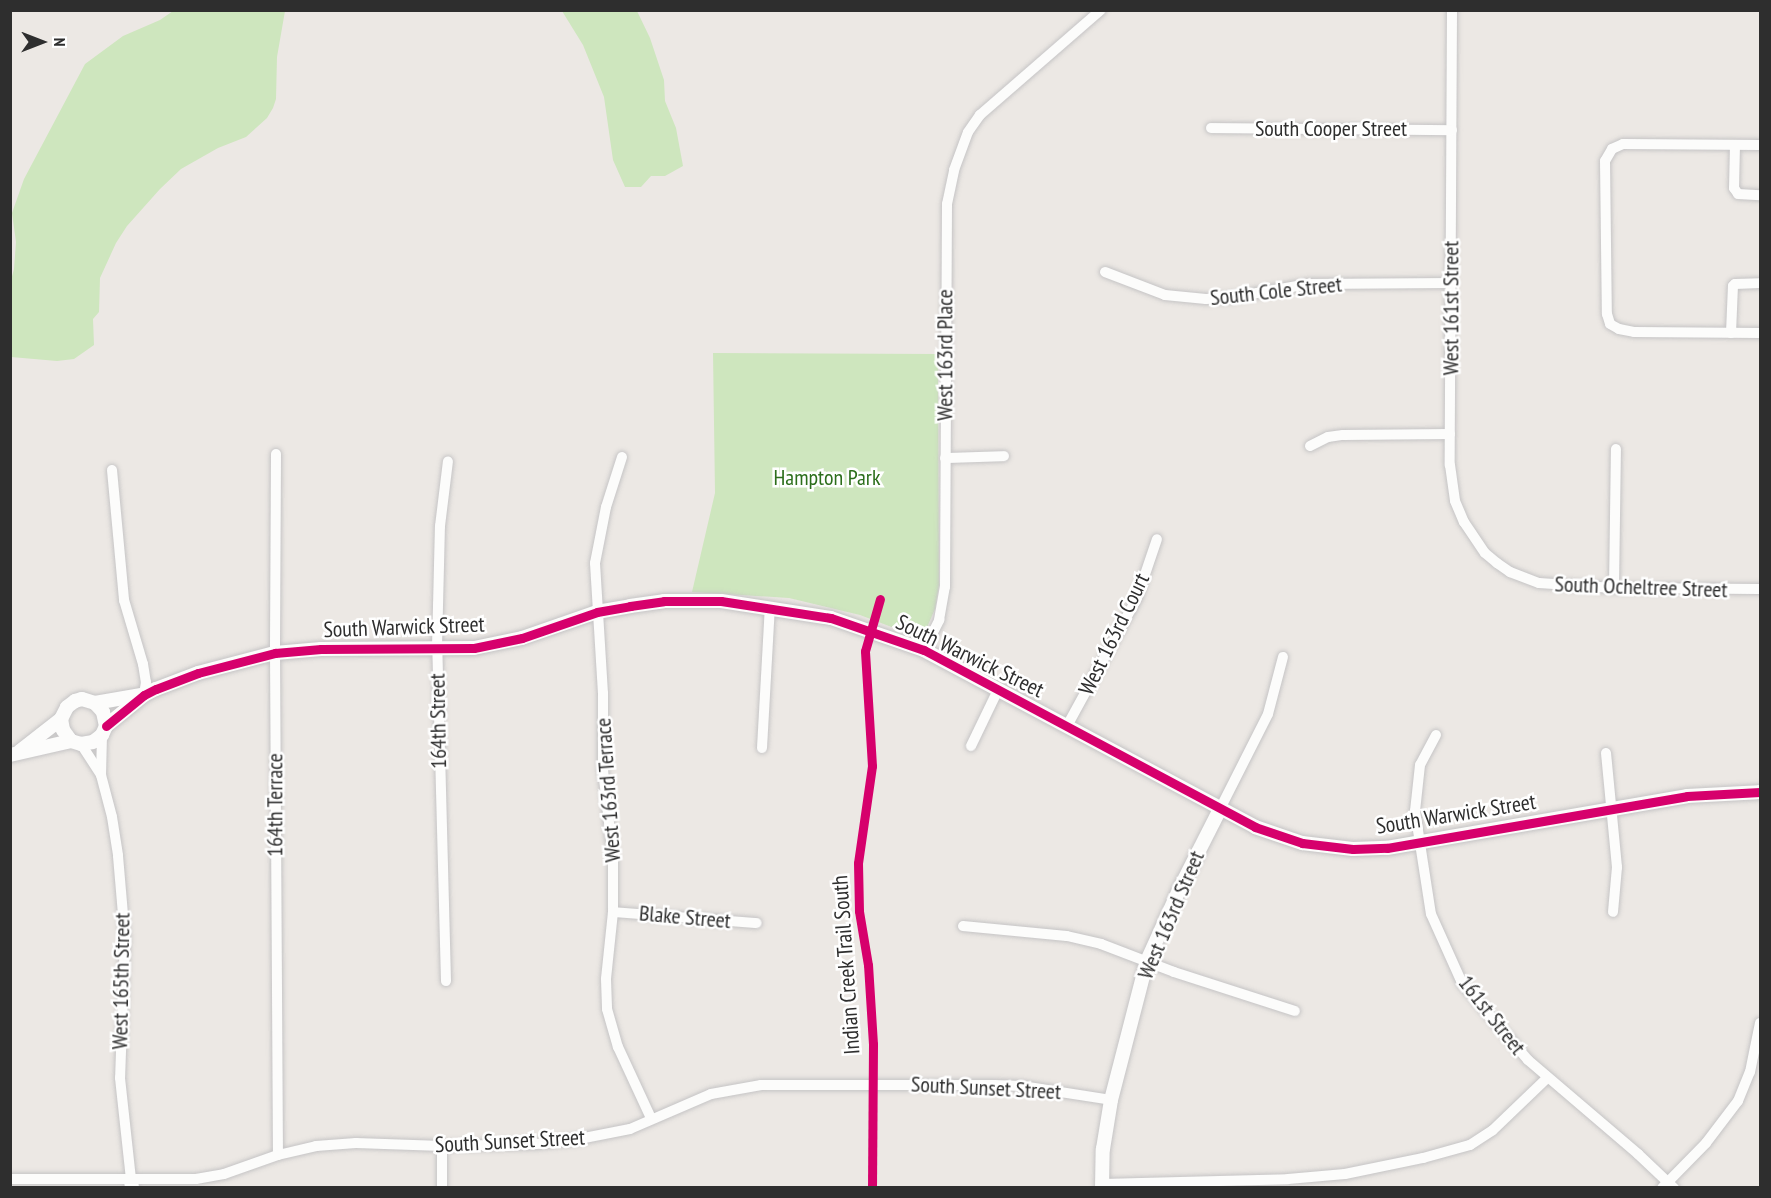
<!DOCTYPE html>
<html>
<head>
<meta charset="utf-8">
<style>
  body { margin:0 }
  #map { position:relative; width:1771px; height:1198px; overflow:hidden; background:#ece8e4; font-family:"PT Sans Narrow",sans-serif }
  div>[style] { position:absolute }
  .green>* { inset:0; background:#cee6be }
  .roads { filter:drop-shadow(0 0 2px #c5c4c5) drop-shadow(0 0 2px #c5c4c5) }
  .minor>* { height:10px; margin:-5px; padding:0 5px; transform-origin:5px; border-radius:5px; background:#fcfcfb }
  .tertiary>* { height:14px; margin:-7px; padding:0 7px; transform-origin:7px; border-radius:7px; background:#fcfcfb }
  .cycleway>* { height:9px; margin:-4.5px; padding:0 4.5px; transform-origin:4.5px; border-radius:4.5px; background:#d6006c }
  span { translate:-50% -50%; white-space:nowrap; text-align:center; line-height:1.15; -webkit-text-stroke:5px #fff; paint-order:stroke }
  .street-label { font-size:22px; color:#2e2e2e }
  .park-label { font-size:22px; color:#2c6e1b }
  .frame { position:absolute; inset:0; border:12px solid #2e2e2e; pointer-events:none }
  .north { position:absolute; left:12px; top:12px; width:60px; height:60px; -webkit-text-stroke:4px #fff; paint-order:stroke; rotate:90deg; font-size:16px; font-weight:700; line-height:24px; text-align:center; color:#2e2e2e }
  .north::after { content:''; display:block; margin:auto; width:21px; height:27px; background:#2e2e2e; clip-path:polygon(50% 0,100% 100%,50% 72%,0 100%) }
</style>
</head>
<body>
<div id="map">
  <div class="green">
    <div style="clip-path:polygon(173px 11px,285px 11px,277px 57px,276px 99px,273px 108px,267px 118px,246px 137px,218px 148px,181px 169px,160px 189px,127px 226px,116px 243px,100px 278px,99px 312px,93px 319px,94px 345px,74px 359px,57px 361px,11px 357px,11px 280px,14px 269px,16px 242px,12px 213px,24px 179px,85px 64px,123px 36px,160px 20px)"></div>
    <div style="clip-path:polygon(562px 11px,637px 11px,650px 38px,664px 80px,665px 101px,676px 128px,683px 166px,665px 176px,651px 176px,641px 187px,625px 187px,613px 160px,604px 97px,583px 45px)"></div>
    <div style="clip-path:polygon(713px 353px,938px 354px,939px 585px,935px 609px,925px 632px,910px 634px,860px 615px,789px 598px,692px 592px,715px 493px)"></div>
  </div>
  <div class="roads">
    <div class="minor">
      <div style="left:1452px;top:10px;width:455px;rotate:90.3deg"></div>
      <div style="left:1450px;top:465px;width:36px;rotate:82deg"></div>
      <div style="left:1455px;top:501px;width:23px;rotate:67deg"></div>
      <div style="left:1464px;top:522px;width:37px;rotate:56deg"></div>
      <div style="left:1485px;top:553px;width:16px;rotate:40deg"></div>
      <div style="left:1497px;top:563px;width:16px;rotate:35deg"></div>
      <div style="left:1510px;top:572px;width:31px;rotate:21deg"></div>
      <div style="left:1539px;top:583px;width:75px;rotate:3.8deg"></div>
      <div style="left:1614px;top:588px;width:146px;rotate:0.4deg"></div>
      <div style="left:1211px;top:128px;width:241px;rotate:0.5deg"></div>
      <div style="left:1735px;top:145px;width:43px;rotate:91.3deg"></div>
      <div style="left:1734px;top:188px;width:7px;rotate:56deg"></div>
      <div style="left:1738px;top:194px;width:22px;rotate:3deg"></div>
      <div style="left:1760px;top:145px;width:137px;rotate:-179.6deg"></div>
      <div style="left:1623px;top:144px;width:12px;rotate:156deg"></div>
      <div style="left:1612px;top:149px;width:14px;rotate:120deg"></div>
      <div style="left:1605px;top:161px;width:153px;rotate:89.3deg"></div>
      <div style="left:1607px;top:314px;width:10px;rotate:73deg"></div>
      <div style="left:1610px;top:324px;width:10px;rotate:29deg"></div>
      <div style="left:1619px;top:329px;width:15px;rotate:11deg"></div>
      <div style="left:1634px;top:332px;width:126px;rotate:0.5deg"></div>
      <div style="left:1105px;top:272px;width:64px;rotate:21deg"></div>
      <div style="left:1165px;top:295px;width:41px;rotate:5.6deg"></div>
      <div style="left:1206px;top:299px;width:22px;rotate:-3deg"></div>
      <div style="left:1228px;top:298px;width:82px;rotate:-9.8deg"></div>
      <div style="left:1309px;top:284px;width:142px;rotate:-0.4deg"></div>
      <div style="left:1731px;top:333px;width:47px;rotate:-87.6deg"></div>
      <div style="left:1733px;top:286px;width:3px;rotate:-45deg"></div>
      <div style="left:1735px;top:284px;width:25px;rotate:-2deg"></div>
      <div style="left:1310px;top:446px;width:20px;rotate:-27deg"></div>
      <div style="left:1328px;top:437px;width:15px;rotate:-8deg"></div>
      <div style="left:1343px;top:435px;width:107px;rotate:-0.5deg"></div>
      <div style="left:276px;top:454px;width:199px;rotate:90.3deg"></div>
      <div style="left:275px;top:653px;width:502px;rotate:89.66deg"></div>
      <div style="left:622px;top:457px;width:52px;rotate:107.7deg"></div>
      <div style="left:606px;top:507px;width:57px;rotate:101.1deg"></div>
      <div style="left:595px;top:563px;width:130px;rotate:86.5deg"></div>
      <div style="left:603px;top:693px;width:77px;rotate:90deg"></div>
      <div style="left:603px;top:770px;width:89px;rotate:83.5deg"></div>
      <div style="left:613px;top:858px;width:54px;rotate:90deg"></div>
      <div style="left:613px;top:912px;width:67px;rotate:96deg"></div>
      <div style="left:606px;top:979px;width:30px;rotate:88deg"></div>
      <div style="left:607px;top:1009px;width:40px;rotate:74deg"></div>
      <div style="left:618px;top:1047px;width:78px;rotate:65.1deg"></div>
      <div style="left:945px;top:458px;width:59px;rotate:-1.9deg"></div>
      <div style="left:112px;top:470px;width:131px;rotate:84.7deg"></div>
      <div style="left:124px;top:600px;width:67px;rotate:73.5deg"></div>
      <div style="left:143px;top:664px;width:18px;rotate:81deg"></div>
      <div style="left:146px;top:682px;width:13px;rotate:99deg"></div>
      <div style="left:1614px;top:588px;width:139px;rotate:-89.2deg"></div>
      <div style="left:924px;top:650px;width:34px;rotate:-63deg"></div>
      <div style="left:939px;top:620px;width:34px;rotate:-80deg"></div>
      <div style="left:945px;top:587px;width:383px;rotate:-89.7deg"></div>
      <div style="left:947px;top:204px;width:35px;rotate:-78deg"></div>
      <div style="left:954px;top:170px;width:40px;rotate:-69.8deg"></div>
      <div style="left:968px;top:132px;width:21px;rotate:-55deg"></div>
      <div style="left:980px;top:115px;width:160px;rotate:-41deg"></div>
      <div style="left:1067px;top:726px;width:146px;rotate:-61.3deg"></div>
      <div style="left:1137px;top:598px;width:62px;rotate:-71.3deg"></div>
      <div style="left:102px;top:735px;width:40px;rotate:91.4deg"></div>
      <div style="left:101px;top:775px;width:43px;rotate:75.3deg"></div>
      <div style="left:112px;top:817px;width:39px;rotate:81deg"></div>
      <div style="left:118px;top:856px;width:81px;rotate:85.1deg"></div>
      <div style="left:125px;top:937px;width:141px;rotate:92deg"></div>
      <div style="left:120px;top:1078px;width:103px;rotate:83.8deg"></div>
      <div style="left:1436px;top:735px;width:34px;rotate:118deg"></div>
      <div style="left:1420px;top:765px;width:46px;rotate:96.2deg"></div>
      <div style="left:1415px;top:811px;width:104px;rotate:81.2deg"></div>
      <div style="left:1431px;top:914px;width:76px;rotate:65.8deg"></div>
      <div style="left:1462px;top:983px;width:101px;rotate:49.4deg"></div>
      <div style="left:1528px;top:1060px;width:145px;rotate:40.5deg"></div>
      <div style="left:1638px;top:1154px;width:50px;rotate:43.4deg"></div>
      <div style="left:81px;top:744px;width:37px;rotate:57deg"></div>
      <div style="left:971px;top:746px;width:62px;rotate:-64.3deg"></div>
      <div style="left:762px;top:748px;width:141px;rotate:-86.8deg"></div>
      <div style="left:1606px;top:753px;width:115px;rotate:84.5deg"></div>
      <div style="left:1617px;top:867px;width:45px;rotate:95.1deg"></div>
      <div style="left:1220px;top:809px;width:106px;rotate:-63.2deg"></div>
      <div style="left:1268px;top:714px;width:59px;rotate:-75.3deg"></div>
      <div style="left:613px;top:912px;width:144px;rotate:4.4deg"></div>
      <div style="left:963px;top:926px;width:104px;rotate:5.5deg"></div>
      <div style="left:1067px;top:936px;width:35px;rotate:13deg"></div>
      <div style="left:1101px;top:944px;width:78px;rotate:21deg"></div>
      <div style="left:1174px;top:972px;width:127px;rotate:17.9deg"></div>
      <div style="left:446px;top:981px;width:334px;rotate:-91.5deg"></div>
      <div style="left:437px;top:647px;width:121px;rotate:-88.6deg"></div>
      <div style="left:440px;top:526px;width:65px;rotate:-83deg"></div>
      <div style="left:442px;top:1146px;width:42px;rotate:90deg"></div>
      <div style="left:10px;top:1179px;width:186px"></div>
      <div style="left:196px;top:1179px;width:28px;rotate:-10deg"></div>
      <div style="left:224px;top:1174px;width:57px;rotate:-19.4deg"></div>
      <div style="left:278px;top:1155px;width:39px;rotate:-13deg"></div>
      <div style="left:316px;top:1146px;width:40px;rotate:-4.3deg"></div>
      <div style="left:356px;top:1143px;width:86px;rotate:2deg"></div>
      <div style="left:442px;top:1146px;width:94px;rotate:-1.2deg"></div>
      <div style="left:536px;top:1144px;width:38px;rotate:-6deg"></div>
      <div style="left:574px;top:1140px;width:57px;rotate:-11.1deg"></div>
      <div style="left:630px;top:1129px;width:88px;rotate:-23.4deg"></div>
      <div style="left:711px;top:1094px;width:51px;rotate:-10.2deg"></div>
      <div style="left:761px;top:1085px;width:233px"></div>
      <div style="left:994px;top:1085px;width:28px;rotate:2deg"></div>
      <div style="left:1022px;top:1086px;width:90px;rotate:8.9deg"></div>
      <div style="left:1102px;top:1184px;width:186px;rotate:-1.5deg"></div>
      <div style="left:1288px;top:1179px;width:57px;rotate:-5deg"></div>
      <div style="left:1345px;top:1174px;width:80px;rotate:-11.6deg"></div>
      <div style="left:1423px;top:1158px;width:49px;rotate:-15.5deg"></div>
      <div style="left:1470px;top:1145px;width:27px;rotate:-33deg"></div>
      <div style="left:1493px;top:1130px;width:75px;rotate:-43.9deg"></div>
      <div style="left:1662px;top:1188px;width:63px;rotate:-45.6deg"></div>
      <div style="left:1706px;top:1143px;width:53px;rotate:-52.7deg"></div>
      <div style="left:1738px;top:1101px;width:31px;rotate:-68deg"></div>
      <div style="left:1750px;top:1072px;width:50px;rotate:-78.5deg"></div>
    </div>
    <div class="tertiary">
      <div style="left:95px;top:703px;width:47px;rotate:-9.9deg"></div>
      <div style="left:106px;top:726px;width:49px;rotate:-39.2deg"></div>
      <div style="left:144px;top:695px;width:13px;rotate:-27deg"></div>
      <div style="left:156px;top:689px;width:45px;rotate:-20.9deg"></div>
      <div style="left:198px;top:673px;width:80px;rotate:-14.6deg"></div>
      <div style="left:275px;top:653px;width:46px;rotate:-5deg"></div>
      <div style="left:321px;top:649px;width:153px;rotate:-0.4deg"></div>
      <div style="left:474px;top:648px;width:49px;rotate:-11.8deg"></div>
      <div style="left:522px;top:638px;width:79px;rotate:-19.1deg"></div>
      <div style="left:597px;top:612px;width:34px;rotate:-10deg"></div>
      <div style="left:630px;top:606px;width:34px;rotate:-8deg"></div>
      <div style="left:664px;top:601px;width:57px"></div>
      <div style="left:721px;top:601px;width:111px;rotate:8.8deg"></div>
      <div style="left:831px;top:618px;width:98px;rotate:19deg"></div>
      <div style="left:924px;top:650px;width:375px;rotate:28.1deg"></div>
      <div style="left:1255px;top:827px;width:50px;rotate:18.8deg"></div>
      <div style="left:1302px;top:843px;width:51px;rotate:6.7deg"></div>
      <div style="left:1353px;top:849px;width:34px;rotate:-2deg"></div>
      <div style="left:1387px;top:848px;width:304px;rotate:-9.8deg"></div>
      <div style="left:1687px;top:796px;width:73px;rotate:-3.1deg"></div>
      <div style="left:20px;top:751px;width:52px;rotate:-38deg"></div>
      <div style="left:61px;top:719px;width:13px;rotate:-63deg"></div>
      <div style="left:67px;top:707px;width:10px;rotate:-37deg"></div>
      <div style="left:75px;top:701px;width:7px;rotate:-16deg"></div>
      <div style="left:82px;top:699px;width:14px;rotate:17deg"></div>
      <div style="left:95px;top:703px;width:12px;rotate:48deg"></div>
      <div style="left:103px;top:712px;width:14px;rotate:78deg"></div>
      <div style="left:106px;top:726px;width:10px;rotate:114deg"></div>
      <div style="left:102px;top:735px;width:11px;rotate:142deg"></div>
      <div style="left:93px;top:742px;width:12px;rotate:171deg"></div>
      <div style="left:81px;top:744px;width:10px;rotate:-163deg"></div>
      <div style="left:71px;top:741px;width:14px;rotate:-126deg"></div>
      <div style="left:63px;top:730px;width:11px;rotate:-100deg"></div>
      <div style="left:10px;top:755px;width:63px;rotate:-12.9deg"></div>
      <div style="left:131px;top:1180px;width:8px;rotate:83deg"></div>
      <div style="left:1102px;top:1188px;width:39px;rotate:-89deg"></div>
      <div style="left:1103px;top:1149px;width:50px;rotate:-80.7deg"></div>
      <div style="left:1111px;top:1100px;width:144px;rotate:-75.5deg"></div>
      <div style="left:1147px;top:961px;width:80px;rotate:-65.7deg"></div>
      <div style="left:1180px;top:888px;width:89px;rotate:-63.1deg"></div>
    </div>
  </div>
  <div class="cycleway">
    <div style="left:106px;top:726px;width:49px;rotate:-39.2deg"></div>
    <div style="left:144px;top:695px;width:13px;rotate:-27deg"></div>
    <div style="left:156px;top:689px;width:45px;rotate:-20.9deg"></div>
    <div style="left:198px;top:673px;width:80px;rotate:-14.6deg"></div>
    <div style="left:275px;top:653px;width:46px;rotate:-5deg"></div>
    <div style="left:321px;top:649px;width:153px;rotate:-0.4deg"></div>
    <div style="left:474px;top:648px;width:49px;rotate:-11.8deg"></div>
    <div style="left:522px;top:638px;width:79px;rotate:-19.1deg"></div>
    <div style="left:597px;top:612px;width:34px;rotate:-10deg"></div>
    <div style="left:630px;top:606px;width:34px;rotate:-8deg"></div>
    <div style="left:664px;top:601px;width:57px"></div>
    <div style="left:721px;top:601px;width:111px;rotate:8.8deg"></div>
    <div style="left:831px;top:618px;width:98px;rotate:19deg"></div>
    <div style="left:924px;top:650px;width:375px;rotate:28.1deg"></div>
    <div style="left:1255px;top:827px;width:50px;rotate:18.8deg"></div>
    <div style="left:1302px;top:843px;width:51px;rotate:6.7deg"></div>
    <div style="left:1353px;top:849px;width:34px;rotate:-2deg"></div>
    <div style="left:1387px;top:848px;width:304px;rotate:-9.8deg"></div>
    <div style="left:1687px;top:796px;width:73px;rotate:-3.1deg"></div>
    <div style="left:872px;top:1188px;width:144px;rotate:-89.6deg"></div>
    <div style="left:873px;top:1044px;width:79px;rotate:-93.6deg"></div>
    <div style="left:868px;top:965px;width:55px;rotate:-99.5deg"></div>
    <div style="left:859px;top:911px;width:48px;rotate:-91.2deg"></div>
    <div style="left:858px;top:863px;width:98px;rotate:-81.8deg"></div>
    <div style="left:872px;top:766px;width:115px;rotate:-93.5deg"></div>
    <div style="left:865px;top:651px;width:54px;rotate:-73.9deg"></div>
  </div>
  <div class="street-label">
    <span style="left:1331px;top:129px">South Cooper Street</span>
    <span style="left:1276px;top:291px;rotate:-6deg">South Cole Street</span>
    <span style="left:1451px;top:308px;rotate:-90deg">West 161st Street</span>
    <span style="left:945px;top:355px;rotate:-90deg">West 163rd Place</span>
    <span style="left:1641px;top:587px;rotate:2deg">South Ocheltree Street</span>
    <span style="left:404px;top:627px;rotate:-2deg">South Warwick Street</span>
    <span style="left:1114px;top:634px;rotate:-64deg">West 163rd Court</span>
    <span style="left:970px;top:656px;rotate:26deg">South Warwick Street</span>
    <span style="left:438px;top:721px;rotate:-91deg">164th Street</span>
    <span style="left:608px;top:790px;rotate:-94deg">West 163rd Terrace</span>
    <span style="left:275px;top:805px;rotate:-90deg">164th Terrace</span>
    <span style="left:1456px;top:814px;rotate:-9deg">South Warwick Street</span>
    <span style="left:1171px;top:915px;rotate:-67deg">West 163rd Street</span>
    <span style="left:685px;top:917px;rotate:5deg">Blake Street</span>
    <span style="left:846px;top:965px;rotate:-94deg">Indian Creek Trail South</span>
    <span style="left:121px;top:981px;rotate:-89deg">West 165th Street</span>
    <span style="left:1492px;top:1015px;rotate:52deg">161st Street</span>
    <span style="left:986px;top:1088px;rotate:3deg">South Sunset Street</span>
    <span style="left:510px;top:1141px;rotate:-3deg">South Sunset Street</span>
  </div>
  <div class="park-label">
    <span style="left:827px;top:478px">Hampton Park</span>
  </div>
  <div class="frame"></div>
  <div class="north">N</div>
</div>
</body>
</html>
